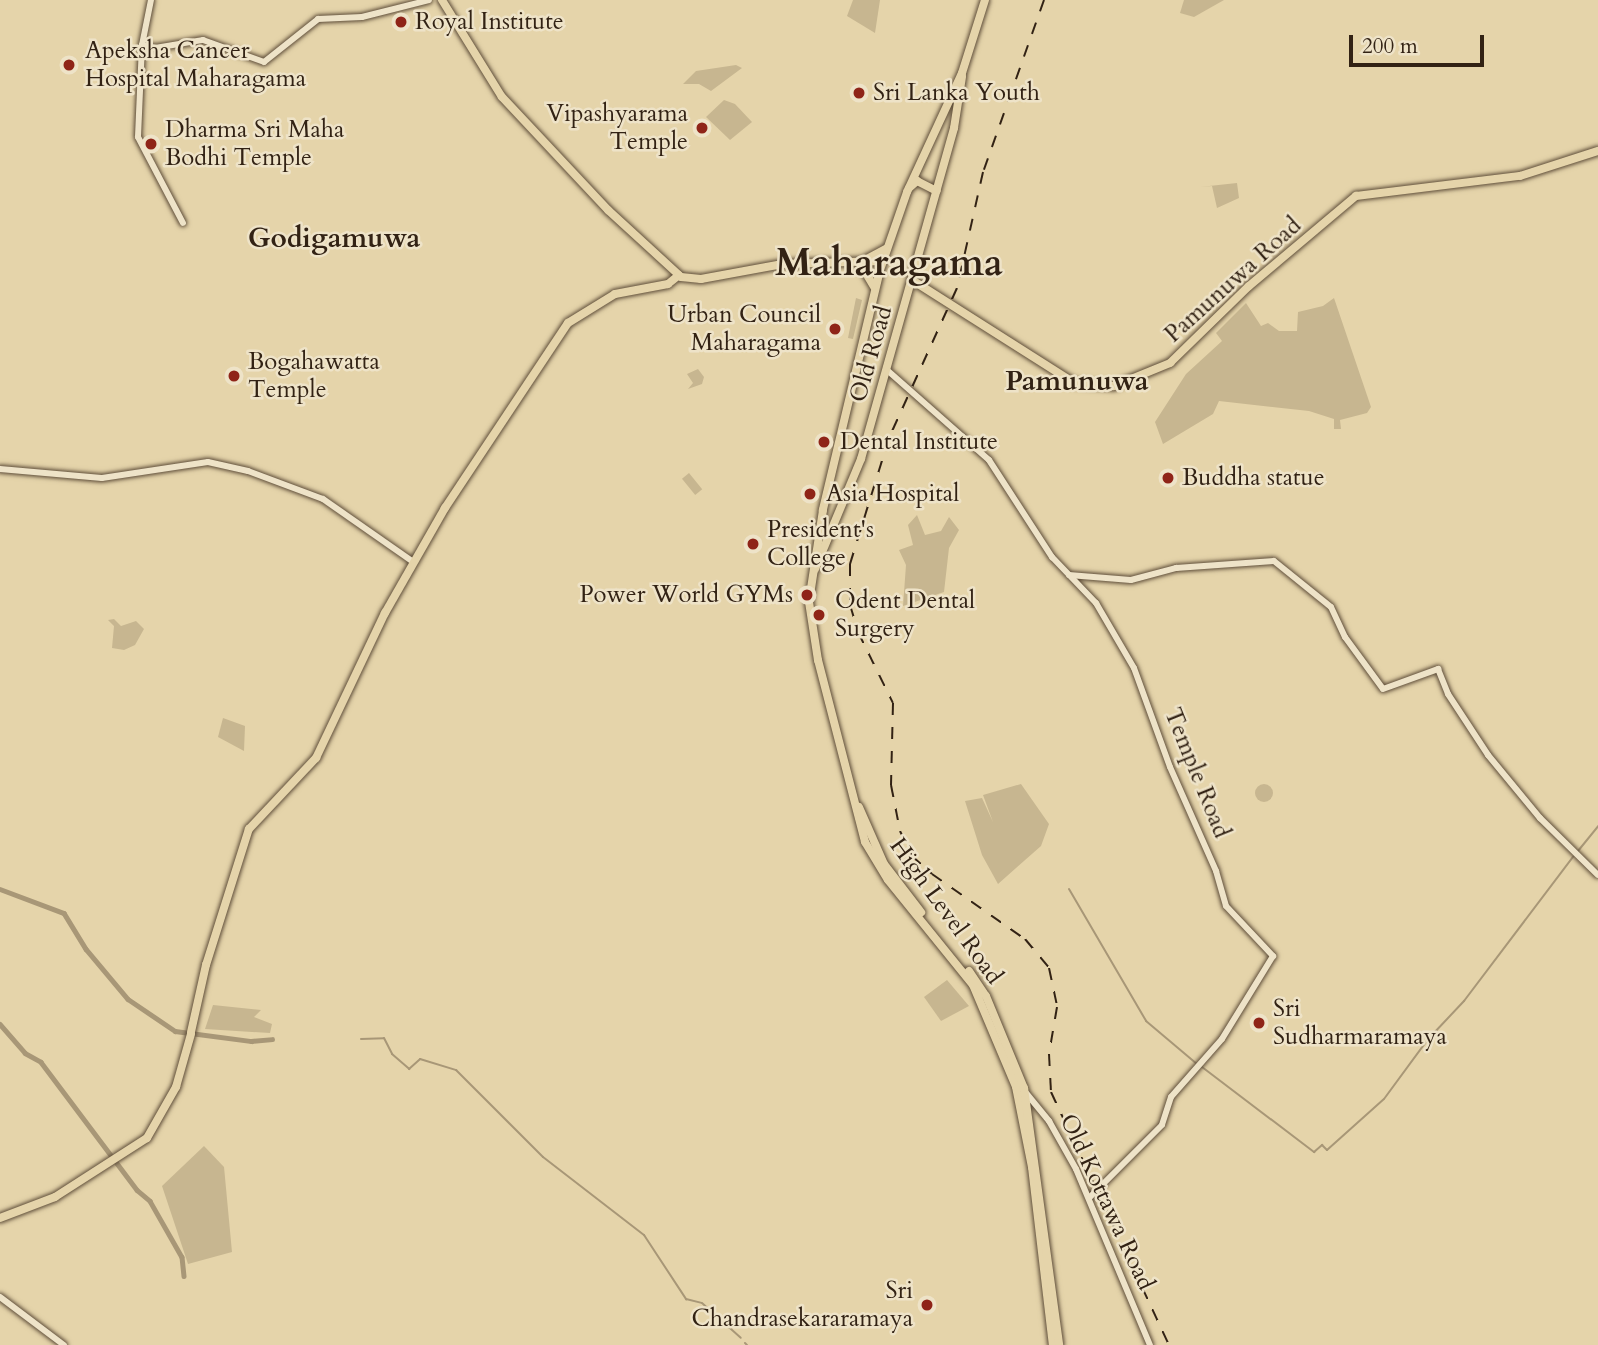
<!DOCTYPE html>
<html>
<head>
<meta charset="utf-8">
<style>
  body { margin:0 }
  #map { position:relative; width:1598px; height:1345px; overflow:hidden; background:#e5d4aa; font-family:Cardo,serif }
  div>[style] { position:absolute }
  .green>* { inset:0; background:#c7b690; transform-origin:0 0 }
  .round { border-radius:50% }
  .stream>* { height:2px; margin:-1px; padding:0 1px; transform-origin:1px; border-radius:1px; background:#a89777 }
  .canal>* { height:4.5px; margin:-2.25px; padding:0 2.25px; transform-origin:2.25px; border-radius:2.25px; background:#a89777 }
  .roads { filter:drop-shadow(0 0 2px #5f4e3a) drop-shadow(0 0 2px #5f4e3a) }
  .tertiary>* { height:6px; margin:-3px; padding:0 3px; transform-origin:3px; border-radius:3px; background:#eee3c8 }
  .primary>* { height:8px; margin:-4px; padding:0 4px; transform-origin:4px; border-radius:4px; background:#e5d4aa }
  .trunk>* { height:8px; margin:-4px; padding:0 4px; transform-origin:4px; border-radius:4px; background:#e5d4aa }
  .rail>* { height:2px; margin-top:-1px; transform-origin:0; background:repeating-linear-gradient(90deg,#322214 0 12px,transparent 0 24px) }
  .dots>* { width:19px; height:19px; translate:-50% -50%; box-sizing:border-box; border:4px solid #eee3c8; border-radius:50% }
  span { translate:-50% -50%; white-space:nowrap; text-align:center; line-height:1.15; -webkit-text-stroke:5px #eee3c8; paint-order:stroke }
  .poi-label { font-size:24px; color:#322214 }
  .left { translate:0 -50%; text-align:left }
  .right { translate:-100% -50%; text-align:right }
  .street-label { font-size:24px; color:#322214 }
  .quarter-label { font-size:28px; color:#322214; font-weight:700 }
  .town-label { font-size:38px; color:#322214; font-weight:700 }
  .scale { position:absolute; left:1349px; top:35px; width:135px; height:32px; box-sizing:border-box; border:4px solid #322214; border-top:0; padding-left:9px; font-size:21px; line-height:24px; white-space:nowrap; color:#322214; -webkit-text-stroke:5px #eee3c8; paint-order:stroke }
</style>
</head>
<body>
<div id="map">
  <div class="green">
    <div style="clip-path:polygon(853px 0,880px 0,875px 33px,847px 16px)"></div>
    <div style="clip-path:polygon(1184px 0,1224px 0,1194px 17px,1180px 13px)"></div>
    <div style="clip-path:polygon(736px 65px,742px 68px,711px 91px,699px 84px,683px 84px,696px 71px)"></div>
    <div style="clip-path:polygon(724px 100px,735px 104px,752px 122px,730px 140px,706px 117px)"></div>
    <div style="clip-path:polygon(1237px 183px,1239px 198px,1217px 208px,1212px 186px,1200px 187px)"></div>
    <div style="clip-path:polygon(856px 298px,862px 300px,853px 339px,848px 338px)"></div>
    <div style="clip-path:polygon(1334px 298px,1371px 407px,1367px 413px,1340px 420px,1341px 429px,1334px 429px,1334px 419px,1309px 411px,1219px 401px,1213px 414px,1163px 444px,1155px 422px,1186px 374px,1222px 341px,1216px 333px,1246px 303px,1261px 326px,1268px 323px,1279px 331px,1297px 331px,1298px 312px,1323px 306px)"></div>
    <div style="clip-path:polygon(698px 369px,704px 377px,702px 384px,688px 389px,693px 383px,687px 374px)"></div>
    <div style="left:689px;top:473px;width:21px;height:9px;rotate:51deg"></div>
    <div style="clip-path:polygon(917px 515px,925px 535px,941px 531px,949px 517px,959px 530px,949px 548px,944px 592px,903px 606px,906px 565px,899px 550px,913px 545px,908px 525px)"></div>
    <div style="clip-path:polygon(114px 619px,121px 626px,136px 621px,144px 629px,135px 645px,124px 650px,112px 648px,114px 626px,108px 620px)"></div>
    <div style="clip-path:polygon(223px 718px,245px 726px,244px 751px,218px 737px)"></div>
    <div style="clip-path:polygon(1021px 784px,1049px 824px,1041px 846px,998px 884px,982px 855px,965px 801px,982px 798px,993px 822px,983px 795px)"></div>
    <div class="round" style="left:1255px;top:784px;width:18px;height:18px"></div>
    <div style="clip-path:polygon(947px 980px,969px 1006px,941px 1021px,924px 997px)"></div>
    <div style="clip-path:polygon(213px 1005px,261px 1010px,254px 1017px,272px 1024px,270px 1033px,205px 1029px)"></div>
    <div style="clip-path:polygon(204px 1146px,224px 1167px,232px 1252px,188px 1264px,162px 1186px)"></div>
  </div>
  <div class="stream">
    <div style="left:1578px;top:851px;width:32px;rotate:-51deg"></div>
    <div style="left:1069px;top:889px;width:153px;rotate:59.7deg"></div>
    <div style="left:1146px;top:1021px;width:67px;rotate:40.1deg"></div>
    <div style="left:1432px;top:1035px;width:47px;rotate:-46.7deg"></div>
    <div style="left:1464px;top:1001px;width:181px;rotate:-52.9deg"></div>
    <div style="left:361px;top:1039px;width:23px;rotate:-2deg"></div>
    <div style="left:384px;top:1038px;width:18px;rotate:63deg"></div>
    <div style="left:392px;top:1054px;width:23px;rotate:41deg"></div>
    <div style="left:409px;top:1069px;width:15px;rotate:-42deg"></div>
    <div style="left:420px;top:1059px;width:38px;rotate:17deg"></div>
    <div style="left:456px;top:1070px;width:123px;rotate:45deg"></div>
    <div style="left:543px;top:1157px;width:128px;rotate:37.7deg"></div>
    <div style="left:644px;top:1235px;width:77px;rotate:56.7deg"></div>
    <div style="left:686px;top:1299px;width:16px;rotate:14deg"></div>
    <div style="left:702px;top:1303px;width:52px;rotate:41.9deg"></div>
    <div style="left:1202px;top:1067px;width:141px;rotate:37.2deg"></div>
    <div style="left:1314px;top:1152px;width:11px;rotate:-41deg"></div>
    <div style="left:1322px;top:1145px;width:7px;rotate:45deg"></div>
    <div style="left:1327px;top:1150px;width:76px;rotate:-41.8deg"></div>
    <div style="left:1384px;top:1099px;width:74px;rotate:-53.7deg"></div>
    <div style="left:745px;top:1343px;width:3px;rotate:45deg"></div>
  </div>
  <div class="canal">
    <div style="left:0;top:889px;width:68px;rotate:20.6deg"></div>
    <div style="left:64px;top:913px;width:42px;rotate:58.6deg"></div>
    <div style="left:86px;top:949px;width:65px;rotate:50deg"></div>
    <div style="left:128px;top:999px;width:57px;rotate:34.2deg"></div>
    <div style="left:175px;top:1031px;width:77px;rotate:7.5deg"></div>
    <div style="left:251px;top:1041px;width:21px;rotate:-5deg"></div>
    <div style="left:0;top:1024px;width:38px;rotate:49deg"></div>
    <div style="left:25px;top:1053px;width:18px;rotate:29deg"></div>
    <div style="left:41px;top:1062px;width:160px;rotate:53.1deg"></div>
    <div style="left:137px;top:1190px;width:17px;rotate:40deg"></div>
    <div style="left:150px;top:1201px;width:64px;rotate:60.3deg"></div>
    <div style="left:182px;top:1257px;width:19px;rotate:84deg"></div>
  </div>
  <div class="roads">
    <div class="tertiary">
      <div style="left:151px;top:0;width:46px;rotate:101.3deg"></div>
      <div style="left:142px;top:45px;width:92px;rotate:92.5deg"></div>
      <div style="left:138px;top:137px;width:97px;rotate:62.4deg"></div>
      <div style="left:142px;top:45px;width:13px;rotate:13deg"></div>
      <div style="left:155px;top:48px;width:49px;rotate:-9.5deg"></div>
      <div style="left:203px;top:40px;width:65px;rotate:19.8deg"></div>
      <div style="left:264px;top:62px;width:69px;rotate:-38.5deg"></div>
      <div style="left:318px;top:19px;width:44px;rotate:-2.6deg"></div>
      <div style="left:362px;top:17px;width:69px;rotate:-14.2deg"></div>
      <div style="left:887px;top:370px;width:136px;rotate:41.4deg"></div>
      <div style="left:989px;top:460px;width:116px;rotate:57deg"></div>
      <div style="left:1052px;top:557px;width:64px;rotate:46.3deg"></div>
      <div style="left:1096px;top:603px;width:75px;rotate:59.7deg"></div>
      <div style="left:1134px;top:668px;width:105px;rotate:70deg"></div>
      <div style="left:1170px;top:767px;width:114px;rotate:66.1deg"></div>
      <div style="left:1216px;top:871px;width:36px;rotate:74deg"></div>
      <div style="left:1226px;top:906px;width:69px;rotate:46.8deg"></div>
      <div style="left:1273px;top:956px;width:97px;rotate:121.6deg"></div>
      <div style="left:1222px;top:1039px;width:77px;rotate:131.3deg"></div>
      <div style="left:1171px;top:1097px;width:29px;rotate:108deg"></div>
      <div style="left:1162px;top:1125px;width:103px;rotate:135deg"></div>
      <div style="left:0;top:469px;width:102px;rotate:5deg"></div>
      <div style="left:102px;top:478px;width:107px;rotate:-8.6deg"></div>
      <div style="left:208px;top:462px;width:41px;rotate:12.7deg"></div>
      <div style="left:248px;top:471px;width:80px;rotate:20.5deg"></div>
      <div style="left:323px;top:499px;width:108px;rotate:34.9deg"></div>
      <div style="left:1069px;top:575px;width:62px;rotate:4.6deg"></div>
      <div style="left:1131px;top:580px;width:47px;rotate:-14.9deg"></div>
      <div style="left:1176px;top:568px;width:98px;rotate:-4.1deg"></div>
      <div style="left:1274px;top:561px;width:73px;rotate:38.9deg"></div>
      <div style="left:1331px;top:607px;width:33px;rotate:65deg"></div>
      <div style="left:1345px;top:637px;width:64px;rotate:53.8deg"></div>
      <div style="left:1383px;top:689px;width:59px;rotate:-20deg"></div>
      <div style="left:1438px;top:669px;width:27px;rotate:68deg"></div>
      <div style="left:1448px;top:694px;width:73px;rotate:56.7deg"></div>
      <div style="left:1488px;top:755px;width:82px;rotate:50.5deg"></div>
      <div style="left:1540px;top:818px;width:81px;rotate:44.5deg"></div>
      <div style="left:1022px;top:1088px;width:43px;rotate:50.7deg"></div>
      <div style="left:1049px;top:1121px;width:55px;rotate:60.6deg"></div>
      <div style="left:1076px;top:1169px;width:191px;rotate:67.2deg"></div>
      <div style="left:0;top:1297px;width:80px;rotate:36.9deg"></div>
    </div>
    <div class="primary">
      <div style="left:442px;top:0;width:114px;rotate:58.3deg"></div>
      <div style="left:502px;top:97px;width:155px;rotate:46.8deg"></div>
      <div style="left:608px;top:210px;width:99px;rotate:42.5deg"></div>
      <div style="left:681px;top:277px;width:20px;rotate:6deg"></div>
      <div style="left:701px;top:279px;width:83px;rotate:-10.4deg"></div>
      <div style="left:783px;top:264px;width:100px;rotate:-1.7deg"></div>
      <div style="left:909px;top:188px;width:11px;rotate:-41deg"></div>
      <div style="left:917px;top:181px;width:22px;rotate:27deg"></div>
      <div style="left:912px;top:280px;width:192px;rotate:32.4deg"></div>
      <div style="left:1074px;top:383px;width:40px;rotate:4.3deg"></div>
      <div style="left:1114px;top:386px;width:61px;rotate:-22.3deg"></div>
      <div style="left:1170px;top:363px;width:110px;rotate:-44.3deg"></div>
      <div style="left:1249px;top:286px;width:140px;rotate:-40.1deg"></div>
      <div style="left:1356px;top:196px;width:165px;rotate:-7deg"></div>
      <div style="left:1520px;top:176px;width:82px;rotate:-17.8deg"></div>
      <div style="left:815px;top:569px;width:119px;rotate:-67.3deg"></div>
      <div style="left:861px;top:459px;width:344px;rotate:-74.3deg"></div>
      <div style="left:954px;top:128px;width:52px;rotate:-81.1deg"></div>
      <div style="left:191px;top:1032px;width:69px;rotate:-77.4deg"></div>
      <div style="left:206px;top:965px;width:143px;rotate:-72.5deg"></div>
      <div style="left:249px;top:829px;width:98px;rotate:-46.7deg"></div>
      <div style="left:316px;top:758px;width:161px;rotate:-64.6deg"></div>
      <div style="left:385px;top:613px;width:121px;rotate:-60.3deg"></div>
      <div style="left:445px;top:508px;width:222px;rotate:-56.4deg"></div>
      <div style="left:568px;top:323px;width:55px;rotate:-31.7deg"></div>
      <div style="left:615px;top:294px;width:54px;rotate:-10.7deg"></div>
      <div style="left:668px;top:284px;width:14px;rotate:-39deg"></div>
      <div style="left:0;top:1218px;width:59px;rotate:-20.9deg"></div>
      <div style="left:55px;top:1197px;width:109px;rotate:-32.7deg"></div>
      <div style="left:147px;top:1138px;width:59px;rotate:-60.4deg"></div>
      <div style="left:176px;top:1087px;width:55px;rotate:-74.2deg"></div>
    </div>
    <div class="trunk">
      <div style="left:985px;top:0;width:77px;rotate:107.5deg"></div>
      <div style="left:962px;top:73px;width:131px;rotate:114.8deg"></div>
      <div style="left:907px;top:192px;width:83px;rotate:109.1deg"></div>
      <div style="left:880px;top:270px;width:247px;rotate:103.4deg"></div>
      <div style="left:823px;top:510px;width:93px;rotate:98.7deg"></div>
      <div style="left:809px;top:602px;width:59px;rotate:81.2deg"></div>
      <div style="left:818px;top:660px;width:188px;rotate:75.5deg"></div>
      <div style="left:865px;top:842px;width:44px;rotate:58.8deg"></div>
      <div style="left:888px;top:880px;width:135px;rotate:51deg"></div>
      <div style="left:973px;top:985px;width:111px;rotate:67.1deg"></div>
      <div style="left:1016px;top:1087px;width:82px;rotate:78.7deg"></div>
      <div style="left:1032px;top:1167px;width:179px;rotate:83.3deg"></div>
      <div style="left:863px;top:261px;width:27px;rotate:-28deg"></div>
      <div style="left:861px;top:265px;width:27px;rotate:59deg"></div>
      <div style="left:859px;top:807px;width:62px;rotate:66.3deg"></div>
      <div style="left:884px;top:864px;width:61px;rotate:52.4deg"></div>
      <div style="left:969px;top:971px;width:30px;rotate:56deg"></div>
      <div style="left:986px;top:996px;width:100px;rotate:67.6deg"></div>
      <div style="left:1024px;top:1088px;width:259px;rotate:82.2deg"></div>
    </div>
  </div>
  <div class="rail">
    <div style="left:1044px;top:0;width:182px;rotate:109.5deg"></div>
    <div style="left:983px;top:172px;width:119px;rotate:102.6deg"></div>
    <div style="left:957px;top:288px;width:165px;rotate:114.4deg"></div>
    <div style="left:889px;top:438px;width:132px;rotate:107.2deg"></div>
    <div style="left:850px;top:564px;width:41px;rotate:90deg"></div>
    <div style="left:850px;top:605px;width:28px;rotate:73deg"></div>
    <div style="left:858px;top:632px;width:79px;rotate:63.8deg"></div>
    <div style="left:893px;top:703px;width:82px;rotate:91.4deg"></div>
    <div style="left:891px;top:785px;width:47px;rotate:78.9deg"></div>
    <div style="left:900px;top:831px;width:28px;rotate:64deg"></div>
    <div style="left:912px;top:856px;width:27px;rotate:42deg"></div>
    <div style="left:932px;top:874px;width:113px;rotate:35deg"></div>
    <div style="left:1025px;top:939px;width:38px;rotate:50deg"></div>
    <div style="left:1049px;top:968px;width:40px;rotate:78deg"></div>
    <div style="left:1057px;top:1007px;width:48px;rotate:99.7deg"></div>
    <div style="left:1049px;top:1054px;width:38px;rotate:87deg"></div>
    <div style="left:1051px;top:1092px;width:279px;rotate:65deg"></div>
  </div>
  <div class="dots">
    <div style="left:401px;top:22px;background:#8f2418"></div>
    <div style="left:69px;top:65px;background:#8f2418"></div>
    <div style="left:859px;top:93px;background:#8f2418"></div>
    <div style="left:702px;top:128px;background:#8f2418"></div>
    <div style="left:151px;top:144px;background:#8f2418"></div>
    <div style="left:835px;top:329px;background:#8f2418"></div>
    <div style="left:234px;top:376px;background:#8f2418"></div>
    <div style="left:824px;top:442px;background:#8f2418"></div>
    <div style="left:1168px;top:478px;background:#8f2418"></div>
    <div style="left:810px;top:494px;background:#8f2418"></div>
    <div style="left:753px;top:544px;background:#8f2418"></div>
    <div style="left:807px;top:595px;background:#8f2418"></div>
    <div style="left:819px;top:615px;background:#8f2418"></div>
    <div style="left:1259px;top:1023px;background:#8f2418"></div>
    <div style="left:927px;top:1305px;background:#8f2418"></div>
  </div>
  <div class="poi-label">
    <span class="left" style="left:415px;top:22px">Royal Institute</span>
    <span class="left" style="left:85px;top:65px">Apeksha Cancer<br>Hospital Maharagama</span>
    <span class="left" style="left:873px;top:93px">Sri Lanka Youth</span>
    <span class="right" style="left:688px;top:128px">Vipashyarama<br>Temple</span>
    <span class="left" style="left:165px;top:144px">Dharma Sri Maha<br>Bodhi Temple</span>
    <span class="right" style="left:821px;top:329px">Urban Council<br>Maharagama</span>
    <span class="left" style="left:248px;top:376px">Bogahawatta<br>Temple</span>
    <span class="left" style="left:840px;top:442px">Dental Institute</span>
    <span class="left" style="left:1182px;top:478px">Buddha statue</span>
    <span class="left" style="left:826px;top:494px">Asia Hospital</span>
    <span class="left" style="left:767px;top:544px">President's<br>College</span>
    <span class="right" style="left:793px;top:595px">Power World GYMs</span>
    <span class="left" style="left:835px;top:615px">Odent Dental<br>Surgery</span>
    <span class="left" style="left:1273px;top:1023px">Sri<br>Sudharmaramaya</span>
    <span class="right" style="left:913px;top:1305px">Sri<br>Chandrasekararamaya</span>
  </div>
  <div class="street-label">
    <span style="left:1233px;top:280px;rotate:-42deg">Pamunuwa Road</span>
    <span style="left:871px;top:354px;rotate:-74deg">Old Road</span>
    <span style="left:1197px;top:773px;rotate:68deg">Temple Road</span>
    <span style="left:946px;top:911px;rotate:54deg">High Level Road</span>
    <span style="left:1107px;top:1202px;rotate:65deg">Old Kottawa Road</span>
  </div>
  <div class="quarter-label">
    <span style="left:334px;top:238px">Godigamuwa</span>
    <span style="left:1077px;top:381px">Pamunuwa</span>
  </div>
  <div class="town-label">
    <span style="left:889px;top:264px">Maharagama</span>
  </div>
  <div class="scale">200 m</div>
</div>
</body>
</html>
